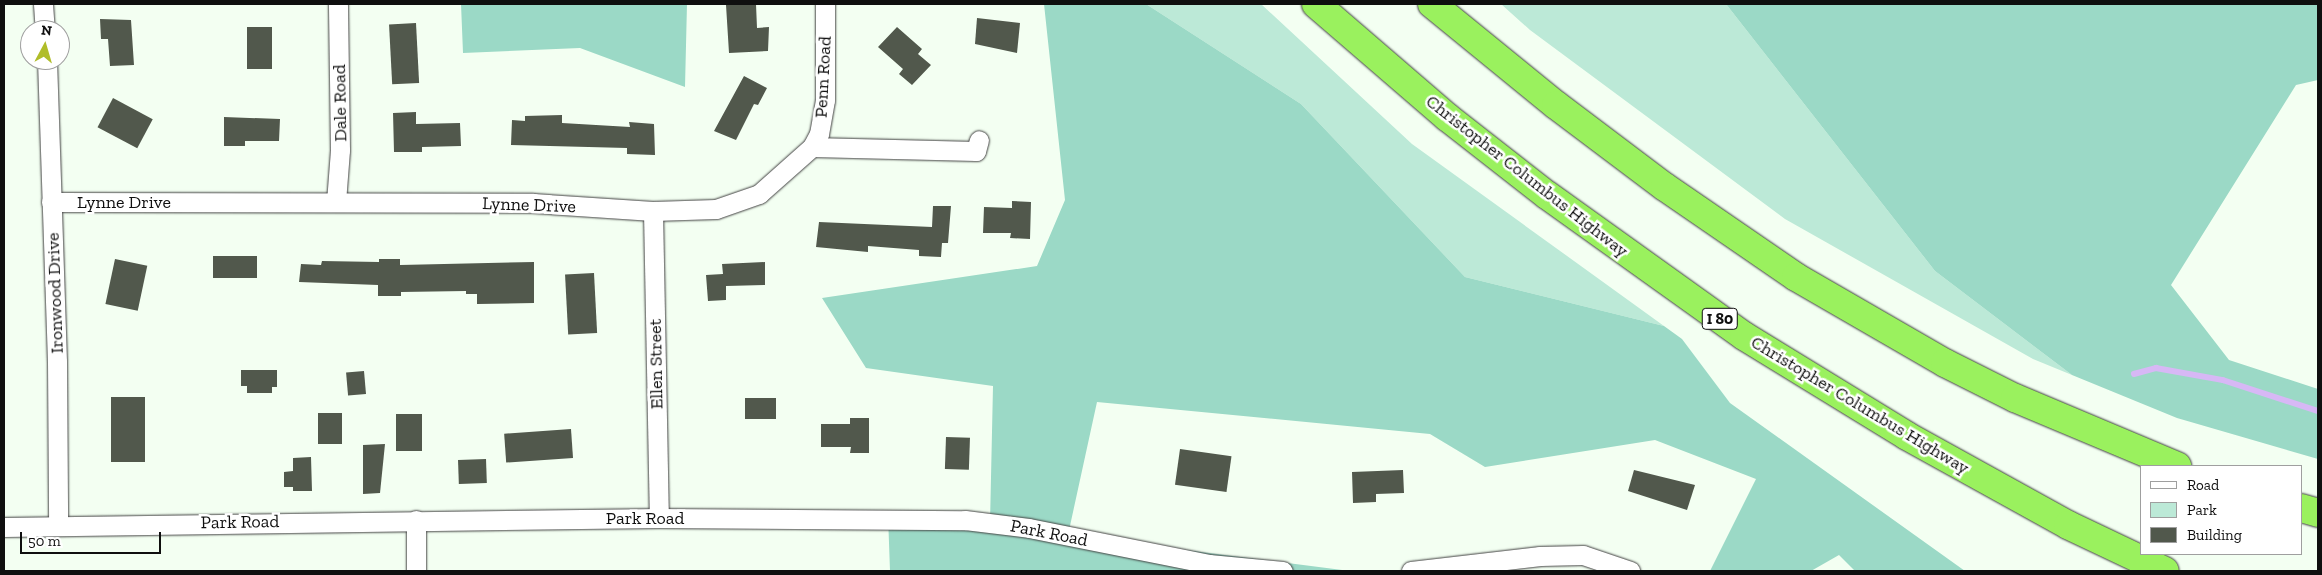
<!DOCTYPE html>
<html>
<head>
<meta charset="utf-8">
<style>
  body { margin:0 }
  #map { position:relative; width:2322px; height:575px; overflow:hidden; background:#f3fff2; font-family:"Zilla Slab",serif }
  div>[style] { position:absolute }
  .green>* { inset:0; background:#bce9d7 }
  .forest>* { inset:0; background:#9bd9c6 }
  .stream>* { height:5.5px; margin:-2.75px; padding:0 2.75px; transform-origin:2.75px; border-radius:2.75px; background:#d7b8f5 }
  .building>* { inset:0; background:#51584c; transform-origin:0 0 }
  .roads { filter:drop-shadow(0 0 1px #424242) drop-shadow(0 0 1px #424242) }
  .minor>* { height:19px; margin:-9.5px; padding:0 9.5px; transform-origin:9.5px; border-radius:9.5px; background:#fff }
  .motorway>* { height:28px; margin:-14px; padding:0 14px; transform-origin:14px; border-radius:14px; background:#9af15e }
  span { translate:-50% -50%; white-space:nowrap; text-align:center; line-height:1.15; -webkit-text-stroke:5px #fff; paint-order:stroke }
  .shield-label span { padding:1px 4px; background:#fff; border:1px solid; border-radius:4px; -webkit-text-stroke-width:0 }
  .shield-label { font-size:16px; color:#0f0f0f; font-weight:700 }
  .street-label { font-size:18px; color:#0f0f0f }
  .frame { position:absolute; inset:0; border:5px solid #0f0f0f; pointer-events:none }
  .legend { position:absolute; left:2140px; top:465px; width:162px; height:90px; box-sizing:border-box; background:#fff; border:1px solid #9f9f9f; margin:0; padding:6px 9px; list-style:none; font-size:15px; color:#0f0f0f }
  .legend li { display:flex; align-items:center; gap:10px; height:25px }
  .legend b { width:25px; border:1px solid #9f9f9f }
  .north { position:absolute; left:20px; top:20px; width:50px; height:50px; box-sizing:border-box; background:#fff; border:1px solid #9f9f9f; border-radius:50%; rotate:6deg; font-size:14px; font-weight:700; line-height:20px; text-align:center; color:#0f0f0f }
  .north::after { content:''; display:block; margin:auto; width:18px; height:22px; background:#b0bd29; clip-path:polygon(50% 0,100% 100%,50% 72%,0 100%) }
  .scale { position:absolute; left:20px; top:532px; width:141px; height:22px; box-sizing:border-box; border:2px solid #0f0f0f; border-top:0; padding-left:6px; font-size:15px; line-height:18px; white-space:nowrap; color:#0f0f0f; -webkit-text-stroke:4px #fff; paint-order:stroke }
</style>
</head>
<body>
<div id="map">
  <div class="green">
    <div style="clip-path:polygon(1146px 4px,1261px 4px,1412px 144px,1664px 326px,1465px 277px,1301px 104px)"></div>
    <div style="clip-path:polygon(1501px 4px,1726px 4px,1935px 271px,2072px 375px,2033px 359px,1785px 219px,1530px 30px)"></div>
  </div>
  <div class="forest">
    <div style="clip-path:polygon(461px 4px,687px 4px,685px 87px,580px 48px,463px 53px)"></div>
    <div style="clip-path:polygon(1044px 4px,1146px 4px,1301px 104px,1465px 277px,1664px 326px,1682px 339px,1730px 403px,1965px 571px,1855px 571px,1839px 555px,1811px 571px,1710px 571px,1756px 479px,1655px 440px,1485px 467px,1430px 434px,1097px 402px,1068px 535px,1350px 571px,890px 571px,888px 515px,990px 523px,993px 386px,866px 368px,822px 298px,1037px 266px,1065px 200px)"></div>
    <div style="clip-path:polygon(1726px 4px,2318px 4px,2318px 80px,2296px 85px,2171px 285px,2229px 360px,2318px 389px,2318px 459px,2177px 418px,2072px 375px,1935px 271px)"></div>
  </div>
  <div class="stream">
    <div style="left:2134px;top:374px;width:23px;rotate:-15deg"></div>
    <div style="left:2156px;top:368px;width:68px;rotate:10.2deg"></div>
    <div style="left:2223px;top:380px;width:100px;rotate:18.1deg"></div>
  </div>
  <div class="building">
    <div style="clip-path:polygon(756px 4px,757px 28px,769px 27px,768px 51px,729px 53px,726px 5px)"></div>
    <div style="clip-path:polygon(977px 18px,1020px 23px,1017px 53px,975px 44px)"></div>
    <div style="clip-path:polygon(100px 19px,131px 20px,134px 65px,110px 66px,108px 39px,101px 39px)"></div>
    <div style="left:416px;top:23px;width:60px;height:27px;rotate:87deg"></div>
    <div style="left:272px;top:27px;width:42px;height:25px;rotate:90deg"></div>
    <div style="clip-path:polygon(897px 27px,922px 49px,918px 54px,931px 65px,912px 85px,899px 74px,903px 69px,878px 47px)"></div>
    <div style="clip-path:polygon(744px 76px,767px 88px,758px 105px,754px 104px,736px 140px,714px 131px)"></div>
    <div style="left:113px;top:98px;width:45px;height:33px;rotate:28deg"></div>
    <div style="clip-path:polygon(416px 112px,416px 124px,460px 123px,461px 146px,422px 147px,422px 152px,394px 152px,393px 113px)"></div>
    <div style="clip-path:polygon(562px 115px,562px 123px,630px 127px,629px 122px,654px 124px,655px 155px,627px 154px,627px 148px,511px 145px,512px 120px,525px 121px,525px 116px)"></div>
    <div style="clip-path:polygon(224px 117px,280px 119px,279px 141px,245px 141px,245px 146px,224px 146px)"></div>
    <div style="clip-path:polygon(1012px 201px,1031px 202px,1030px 239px,1010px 238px,1011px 233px,983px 233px,984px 207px,1012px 208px)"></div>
    <div style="clip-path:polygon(933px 206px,951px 206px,948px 243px,942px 243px,941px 257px,919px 256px,919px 250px,868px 246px,868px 252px,816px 247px,819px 222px,932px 227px)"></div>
    <div style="left:213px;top:256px;width:44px;height:22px"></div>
    <div style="left:115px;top:259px;width:33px;height:46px;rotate:12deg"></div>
    <div style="clip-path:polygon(379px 259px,400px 259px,400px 265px,534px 262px,534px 303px,477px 304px,477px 294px,466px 294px,466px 291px,401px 292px,401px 296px,378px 296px,378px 285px,299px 282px,301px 264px,321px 265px,322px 261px,379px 262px)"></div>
    <div style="clip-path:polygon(765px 262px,765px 285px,726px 286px,726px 300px,708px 301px,706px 275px,723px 274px,722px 264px)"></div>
    <div style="left:594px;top:273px;width:60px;height:29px;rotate:87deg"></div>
    <div style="clip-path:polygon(241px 370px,277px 370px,277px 387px,272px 387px,272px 393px,247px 393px,247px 386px,241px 386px)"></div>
    <div style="left:364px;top:371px;width:23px;height:18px;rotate:85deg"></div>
    <div style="left:111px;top:397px;width:34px;height:65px"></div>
    <div style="left:745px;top:398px;width:31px;height:21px"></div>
    <div style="left:318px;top:413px;width:24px;height:31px"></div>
    <div style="left:422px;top:414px;width:37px;height:26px;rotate:90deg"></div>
    <div style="clip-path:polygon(850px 418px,869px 418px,869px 453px,850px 453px,851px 447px,821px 447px,821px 424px,850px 424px)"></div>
    <div style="left:571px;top:429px;width:29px;height:67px;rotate:86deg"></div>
    <div style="left:946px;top:437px;width:24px;height:32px;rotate:2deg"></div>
    <div style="clip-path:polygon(385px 444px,380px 493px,363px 494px,363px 445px)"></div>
    <div style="left:1180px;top:449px;width:52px;height:36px;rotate:8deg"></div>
    <div style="clip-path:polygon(311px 457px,312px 491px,293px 491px,293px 487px,284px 487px,284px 472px,293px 471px,293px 458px)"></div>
    <div style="left:486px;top:459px;width:24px;height:28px;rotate:88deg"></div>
    <div style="clip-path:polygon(1403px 470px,1404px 493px,1376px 494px,1376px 502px,1353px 503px,1352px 472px)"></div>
    <div style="clip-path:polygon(1634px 470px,1695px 485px,1687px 510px,1628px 491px)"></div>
  </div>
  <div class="roads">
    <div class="minor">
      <div style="left:43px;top:4px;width:26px;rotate:86deg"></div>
      <div style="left:47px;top:60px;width:302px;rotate:88.1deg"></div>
      <div style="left:57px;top:362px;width:163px;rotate:89.6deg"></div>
      <div style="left:812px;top:147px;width:15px;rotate:-62deg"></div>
      <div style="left:819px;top:134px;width:35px;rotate:-80deg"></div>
      <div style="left:825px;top:100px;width:96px;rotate:-90deg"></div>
      <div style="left:51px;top:202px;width:482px;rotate:0.1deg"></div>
      <div style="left:533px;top:203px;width:120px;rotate:3.8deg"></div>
      <div style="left:653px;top:211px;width:63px;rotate:-1.8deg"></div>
      <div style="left:716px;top:209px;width:46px;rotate:-19.2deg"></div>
      <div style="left:759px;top:194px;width:71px;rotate:-41.6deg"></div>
      <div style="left:812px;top:147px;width:164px;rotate:1.4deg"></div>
      <div style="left:976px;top:151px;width:11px;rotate:-75deg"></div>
      <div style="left:336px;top:202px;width:52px;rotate:-85.6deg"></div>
      <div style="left:340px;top:150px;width:146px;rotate:-90.8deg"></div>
      <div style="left:653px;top:211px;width:307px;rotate:88.9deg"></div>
      <div style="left:4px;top:527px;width:655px;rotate:-0.79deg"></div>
      <div style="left:659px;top:518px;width:306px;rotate:0.4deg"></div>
      <div style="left:965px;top:520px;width:64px;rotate:7.1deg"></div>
      <div style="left:1029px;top:528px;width:184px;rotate:11.3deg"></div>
      <div style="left:1209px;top:564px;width:74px;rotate:5.4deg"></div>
      <div style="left:416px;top:571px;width:51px;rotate:-90deg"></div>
      <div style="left:1411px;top:571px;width:130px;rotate:-6.6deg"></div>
      <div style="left:1540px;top:556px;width:43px;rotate:-1.3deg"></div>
      <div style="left:1583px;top:555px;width:50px;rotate:18.8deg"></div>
    </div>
    <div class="motorway">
      <div style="left:1316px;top:4px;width:173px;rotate:40.8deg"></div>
      <div style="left:1447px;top:117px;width:127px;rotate:38deg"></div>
      <div style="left:1547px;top:195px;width:242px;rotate:35.6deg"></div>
      <div style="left:1744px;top:336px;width:191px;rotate:31.5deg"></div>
      <div style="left:1907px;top:436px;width:184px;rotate:28.9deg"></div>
      <div style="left:2068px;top:525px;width:107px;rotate:25.4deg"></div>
      <div style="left:1432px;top:4px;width:160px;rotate:39.2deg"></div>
      <div style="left:1556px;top:105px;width:136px;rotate:37deg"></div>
      <div style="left:1665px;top:187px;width:159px;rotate:34.5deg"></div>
      <div style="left:1796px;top:277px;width:172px;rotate:30deg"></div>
      <div style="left:1945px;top:363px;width:78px;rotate:26.6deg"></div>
      <div style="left:2015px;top:398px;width:176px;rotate:22.8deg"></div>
      <div style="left:2301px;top:508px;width:18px;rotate:16deg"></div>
    </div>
  </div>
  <div class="shield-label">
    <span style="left:1720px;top:319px">I 80</span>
  </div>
  <div class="street-label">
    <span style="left:823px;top:77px;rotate:-87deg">Penn Road</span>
    <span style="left:340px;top:103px;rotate:-91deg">Dale Road</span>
    <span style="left:1527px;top:176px;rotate:38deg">Christopher Columbus Highway</span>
    <span style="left:124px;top:202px">Lynne Drive</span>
    <span style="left:529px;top:205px;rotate:2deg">Lynne Drive</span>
    <span style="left:55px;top:293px;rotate:-92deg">Ironwood Drive</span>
    <span style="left:656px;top:364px;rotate:-91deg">Ellen Street</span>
    <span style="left:1860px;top:405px;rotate:31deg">Christopher Columbus Highway</span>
    <span style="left:645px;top:518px">Park Road</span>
    <span style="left:240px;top:522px;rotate:-1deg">Park Road</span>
    <span style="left:1049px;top:533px;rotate:11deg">Park Road</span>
  </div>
  <div class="frame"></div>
  <ul class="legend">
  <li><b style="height:6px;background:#fff"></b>Road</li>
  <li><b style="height:14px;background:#bce9d7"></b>Park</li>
  <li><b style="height:14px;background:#51584c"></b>Building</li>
  </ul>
  <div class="north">N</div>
  <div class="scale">50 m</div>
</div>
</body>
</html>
